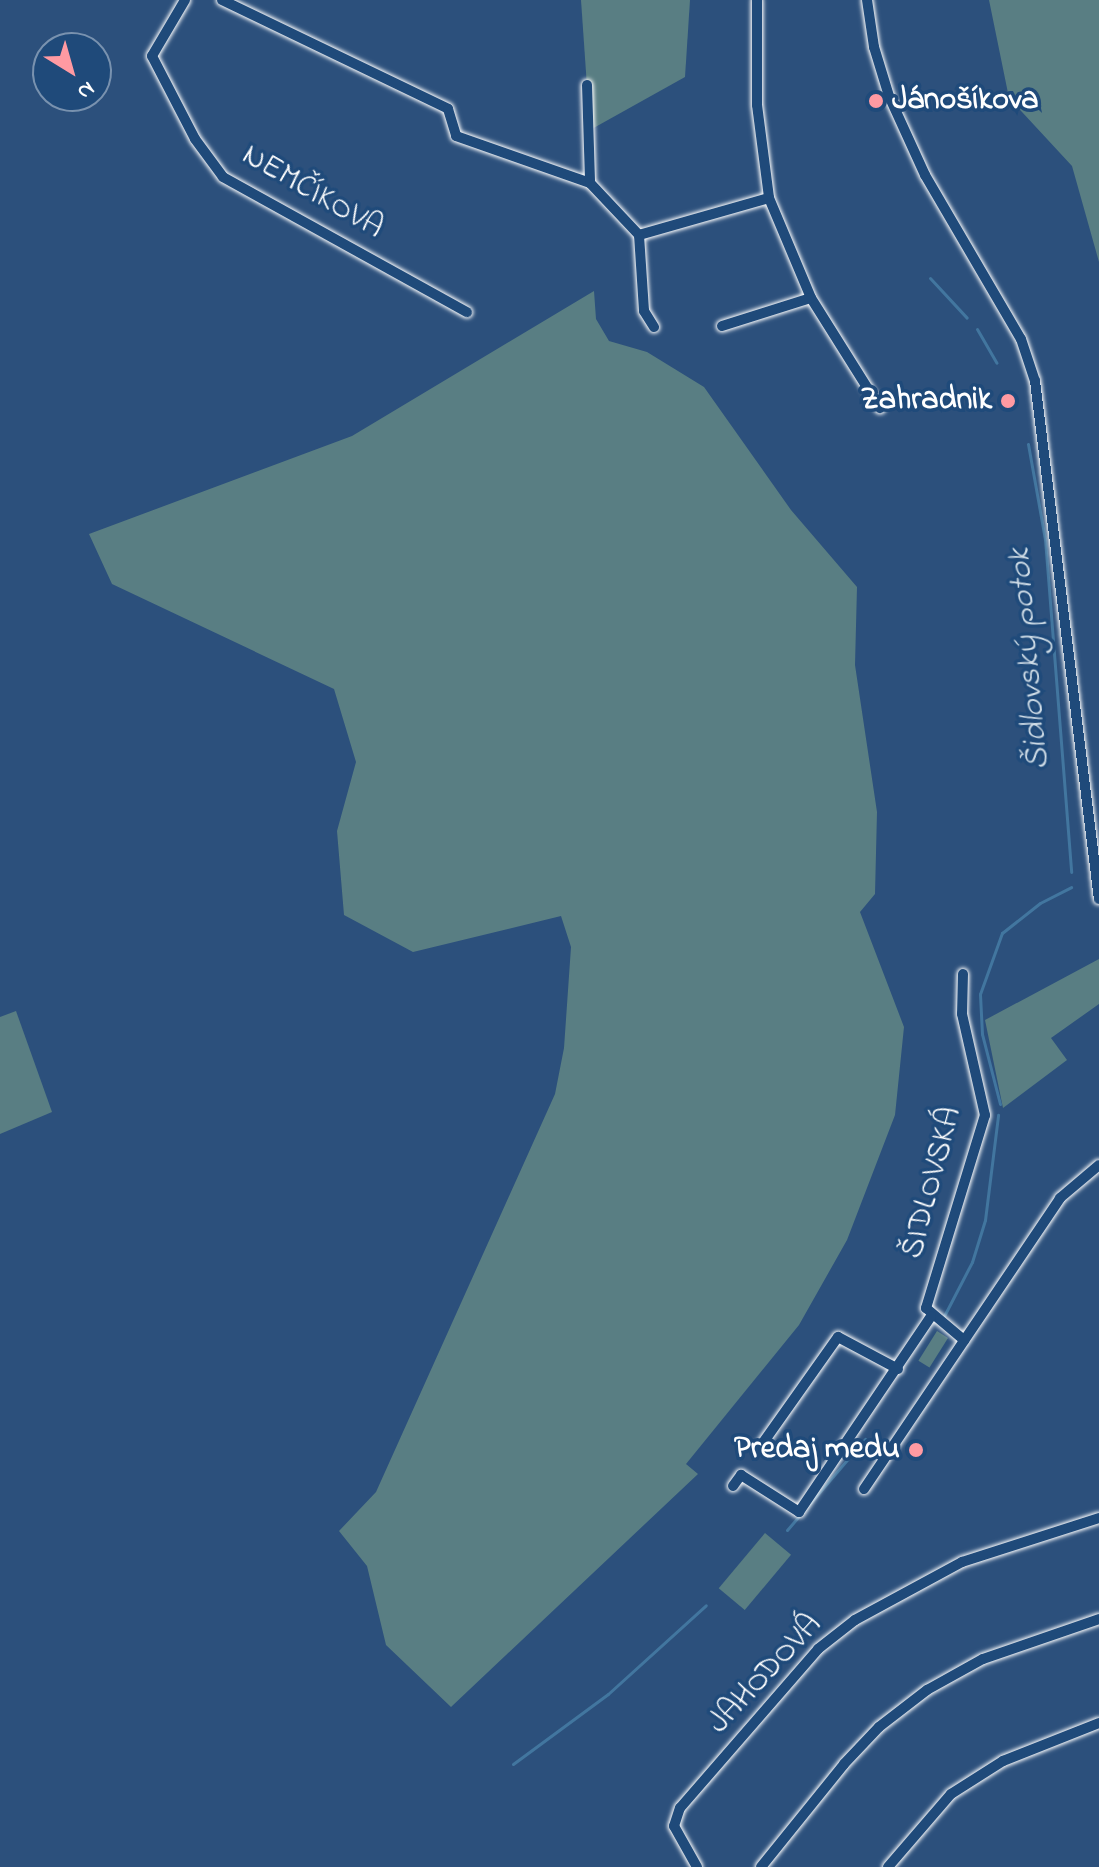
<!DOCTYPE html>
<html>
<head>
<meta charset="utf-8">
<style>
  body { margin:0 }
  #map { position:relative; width:1099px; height:1867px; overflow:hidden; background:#2c507c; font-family:"Indie Flower",sans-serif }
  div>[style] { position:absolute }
  .green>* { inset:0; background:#597e83; transform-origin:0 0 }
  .stream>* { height:3px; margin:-1.5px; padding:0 1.5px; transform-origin:1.5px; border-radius:1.5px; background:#42769f }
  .roads { filter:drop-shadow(0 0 2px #fff) drop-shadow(0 0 2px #fff) }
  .minor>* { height:10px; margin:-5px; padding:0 5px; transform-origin:5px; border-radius:5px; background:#1f4a7a }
  .dots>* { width:22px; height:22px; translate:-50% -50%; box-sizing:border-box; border:4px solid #1f4a7a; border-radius:50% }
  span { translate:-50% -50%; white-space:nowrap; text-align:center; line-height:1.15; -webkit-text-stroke:7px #1f4a7a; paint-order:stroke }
  .poi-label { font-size:32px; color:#fff; font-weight:700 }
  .left { translate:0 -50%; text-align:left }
  .right { translate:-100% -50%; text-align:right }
  .street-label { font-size:32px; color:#fff }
  .water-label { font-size:34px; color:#d0dde7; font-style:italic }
  .north { position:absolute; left:32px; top:32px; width:80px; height:80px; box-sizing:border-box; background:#1f4a7a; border:2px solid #7992af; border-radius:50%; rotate:143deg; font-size:22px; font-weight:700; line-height:32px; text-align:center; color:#fff }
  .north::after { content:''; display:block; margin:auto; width:28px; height:36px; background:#ff9aa2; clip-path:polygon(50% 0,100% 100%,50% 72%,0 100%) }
</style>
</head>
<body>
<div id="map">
  <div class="green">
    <div style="clip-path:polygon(581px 0,690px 0,685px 77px,590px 130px)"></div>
    <div style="clip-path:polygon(989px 0,1099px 0,1099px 262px,1072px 166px,1009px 98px)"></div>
    <div style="clip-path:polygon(594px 291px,596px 319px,609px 341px,647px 352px,704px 387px,791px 510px,857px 587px,855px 665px,877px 812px,875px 894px,860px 912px,904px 1027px,895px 1115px,847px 1240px,799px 1325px,686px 1464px,698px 1474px,451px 1707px,386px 1645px,367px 1566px,339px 1531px,376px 1492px,555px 1094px,564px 1048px,571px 947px,561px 916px,413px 952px,344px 915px,337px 831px,356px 762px,334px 689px,112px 584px,89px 534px,352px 436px)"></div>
    <div style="clip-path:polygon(1099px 959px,1099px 1004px,1051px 1038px,1067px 1060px,1003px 1108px,985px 1020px)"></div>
    <div style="clip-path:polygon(16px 1011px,52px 1112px,0 1134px,0 1017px)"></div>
    <div style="left:937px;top:1331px;width:13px;height:35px;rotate:32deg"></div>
    <div style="left:765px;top:1533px;width:34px;height:72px;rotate:40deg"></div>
  </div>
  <div class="stream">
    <div style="left:930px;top:278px;width:54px;rotate:47.2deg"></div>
    <div style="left:977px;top:329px;width:39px;rotate:60deg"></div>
    <div style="left:1028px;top:444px;width:97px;rotate:79.9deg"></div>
    <div style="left:1045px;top:539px;width:334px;rotate:85.5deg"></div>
    <div style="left:1000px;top:1104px;width:72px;rotate:-104.4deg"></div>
    <div style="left:982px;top:1034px;width:40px;rotate:-92.9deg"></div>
    <div style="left:980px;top:994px;width:65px;rotate:-70.2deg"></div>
    <div style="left:1002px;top:933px;width:48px;rotate:-38.3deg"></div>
    <div style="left:1040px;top:903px;width:35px;rotate:-27deg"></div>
    <div style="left:944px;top:1316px;width:61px;rotate:-62.6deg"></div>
    <div style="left:972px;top:1262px;width:44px;rotate:-72.8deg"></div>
    <div style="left:985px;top:1220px;width:106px;rotate:-82.9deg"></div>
    <div style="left:787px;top:1530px;width:120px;rotate:-49.4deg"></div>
    <div style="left:513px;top:1764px;width:118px;rotate:-36.4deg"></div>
    <div style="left:608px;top:1694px;width:132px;rotate:-42.2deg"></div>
  </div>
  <div class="roads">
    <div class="minor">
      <div style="left:185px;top:0;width:65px;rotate:120.5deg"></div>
      <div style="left:152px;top:56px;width:93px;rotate:62.6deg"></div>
      <div style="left:195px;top:139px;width:47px;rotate:53.6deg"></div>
      <div style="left:223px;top:177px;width:279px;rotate:29deg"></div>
      <div style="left:222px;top:0;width:251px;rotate:25.7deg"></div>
      <div style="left:448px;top:109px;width:28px;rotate:73deg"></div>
      <div style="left:456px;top:136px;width:142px;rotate:19.3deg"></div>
      <div style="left:590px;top:183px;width:71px;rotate:46.7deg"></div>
      <div style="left:639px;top:235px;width:76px;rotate:86.2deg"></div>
      <div style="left:644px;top:311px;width:19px;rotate:58deg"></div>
      <div style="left:757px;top:0;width:105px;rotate:90deg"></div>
      <div style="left:757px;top:105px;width:94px;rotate:82.6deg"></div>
      <div style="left:769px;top:198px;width:108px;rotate:67.2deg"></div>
      <div style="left:811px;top:298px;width:130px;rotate:57.9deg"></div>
      <div style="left:867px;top:0;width:48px;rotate:81.5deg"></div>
      <div style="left:874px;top:47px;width:51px;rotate:73deg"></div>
      <div style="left:889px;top:96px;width:87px;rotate:65.5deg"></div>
      <div style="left:925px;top:175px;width:190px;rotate:59.7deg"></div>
      <div style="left:1021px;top:339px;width:44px;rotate:71.6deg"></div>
      <div style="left:1035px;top:381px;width:522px;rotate:82.96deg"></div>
      <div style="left:587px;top:85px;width:98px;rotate:88.2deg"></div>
      <div style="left:639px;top:235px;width:135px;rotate:-15.9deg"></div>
      <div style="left:722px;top:326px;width:93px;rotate:-17.5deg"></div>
      <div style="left:963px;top:974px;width:40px;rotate:91.4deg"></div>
      <div style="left:962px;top:1014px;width:104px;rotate:77.2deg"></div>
      <div style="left:985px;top:1115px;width:202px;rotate:107deg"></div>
      <div style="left:926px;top:1308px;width:50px;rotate:40.1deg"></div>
      <div style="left:760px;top:1447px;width:135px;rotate:-54.7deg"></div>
      <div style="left:838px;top:1337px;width:68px;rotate:28.1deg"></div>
      <div style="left:733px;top:1486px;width:14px;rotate:-54deg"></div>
      <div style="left:741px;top:1475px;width:69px;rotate:32.5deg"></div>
      <div style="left:799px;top:1512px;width:236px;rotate:-56deg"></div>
      <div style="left:864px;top:1489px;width:351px;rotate:-56deg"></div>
      <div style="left:1060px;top:1198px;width:51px;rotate:-40.2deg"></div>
      <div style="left:697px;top:1867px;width:47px;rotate:-119.3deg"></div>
      <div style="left:674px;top:1826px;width:19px;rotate:-72deg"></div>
      <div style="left:680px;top:1808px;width:211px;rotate:-49deg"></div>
      <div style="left:818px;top:1649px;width:47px;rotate:-38.1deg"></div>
      <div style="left:855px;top:1620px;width:122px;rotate:-28.5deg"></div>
      <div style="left:962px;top:1562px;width:144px;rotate:-17.8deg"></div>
      <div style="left:761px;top:1867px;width:132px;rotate:-51.1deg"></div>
      <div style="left:844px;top:1764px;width:51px;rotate:-46.6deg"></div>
      <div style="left:879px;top:1727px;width:61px;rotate:-37.6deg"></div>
      <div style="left:927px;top:1690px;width:64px;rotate:-29deg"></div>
      <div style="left:983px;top:1659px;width:123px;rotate:-19deg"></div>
      <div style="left:888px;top:1867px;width:96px;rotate:-49.2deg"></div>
      <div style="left:951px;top:1794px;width:62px;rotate:-32.4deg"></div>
      <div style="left:1003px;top:1761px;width:103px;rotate:-21.6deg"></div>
    </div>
  </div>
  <div class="dots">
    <div style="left:876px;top:101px;background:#ff9aa2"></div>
    <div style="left:1008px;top:401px;background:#ff9aa2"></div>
    <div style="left:916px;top:1450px;background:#ff9aa2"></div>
  </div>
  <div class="poi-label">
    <span class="left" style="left:892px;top:101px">Jánošíkova</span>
    <span class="right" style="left:992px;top:401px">Zahradnik</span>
    <span class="right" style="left:900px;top:1450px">Predaj medu</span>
  </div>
  <div class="street-label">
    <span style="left:312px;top:193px;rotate:30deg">NEMČÍKOVA</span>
    <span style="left:933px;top:1183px;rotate:-75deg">ŠIDLOVSKÁ</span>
    <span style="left:766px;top:1675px;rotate:-47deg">JAHODOVÁ</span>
  </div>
  <div class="water-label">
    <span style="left:1030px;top:659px;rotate:-95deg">Šidlovský potok</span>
  </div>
  <div class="north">N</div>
</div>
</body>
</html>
